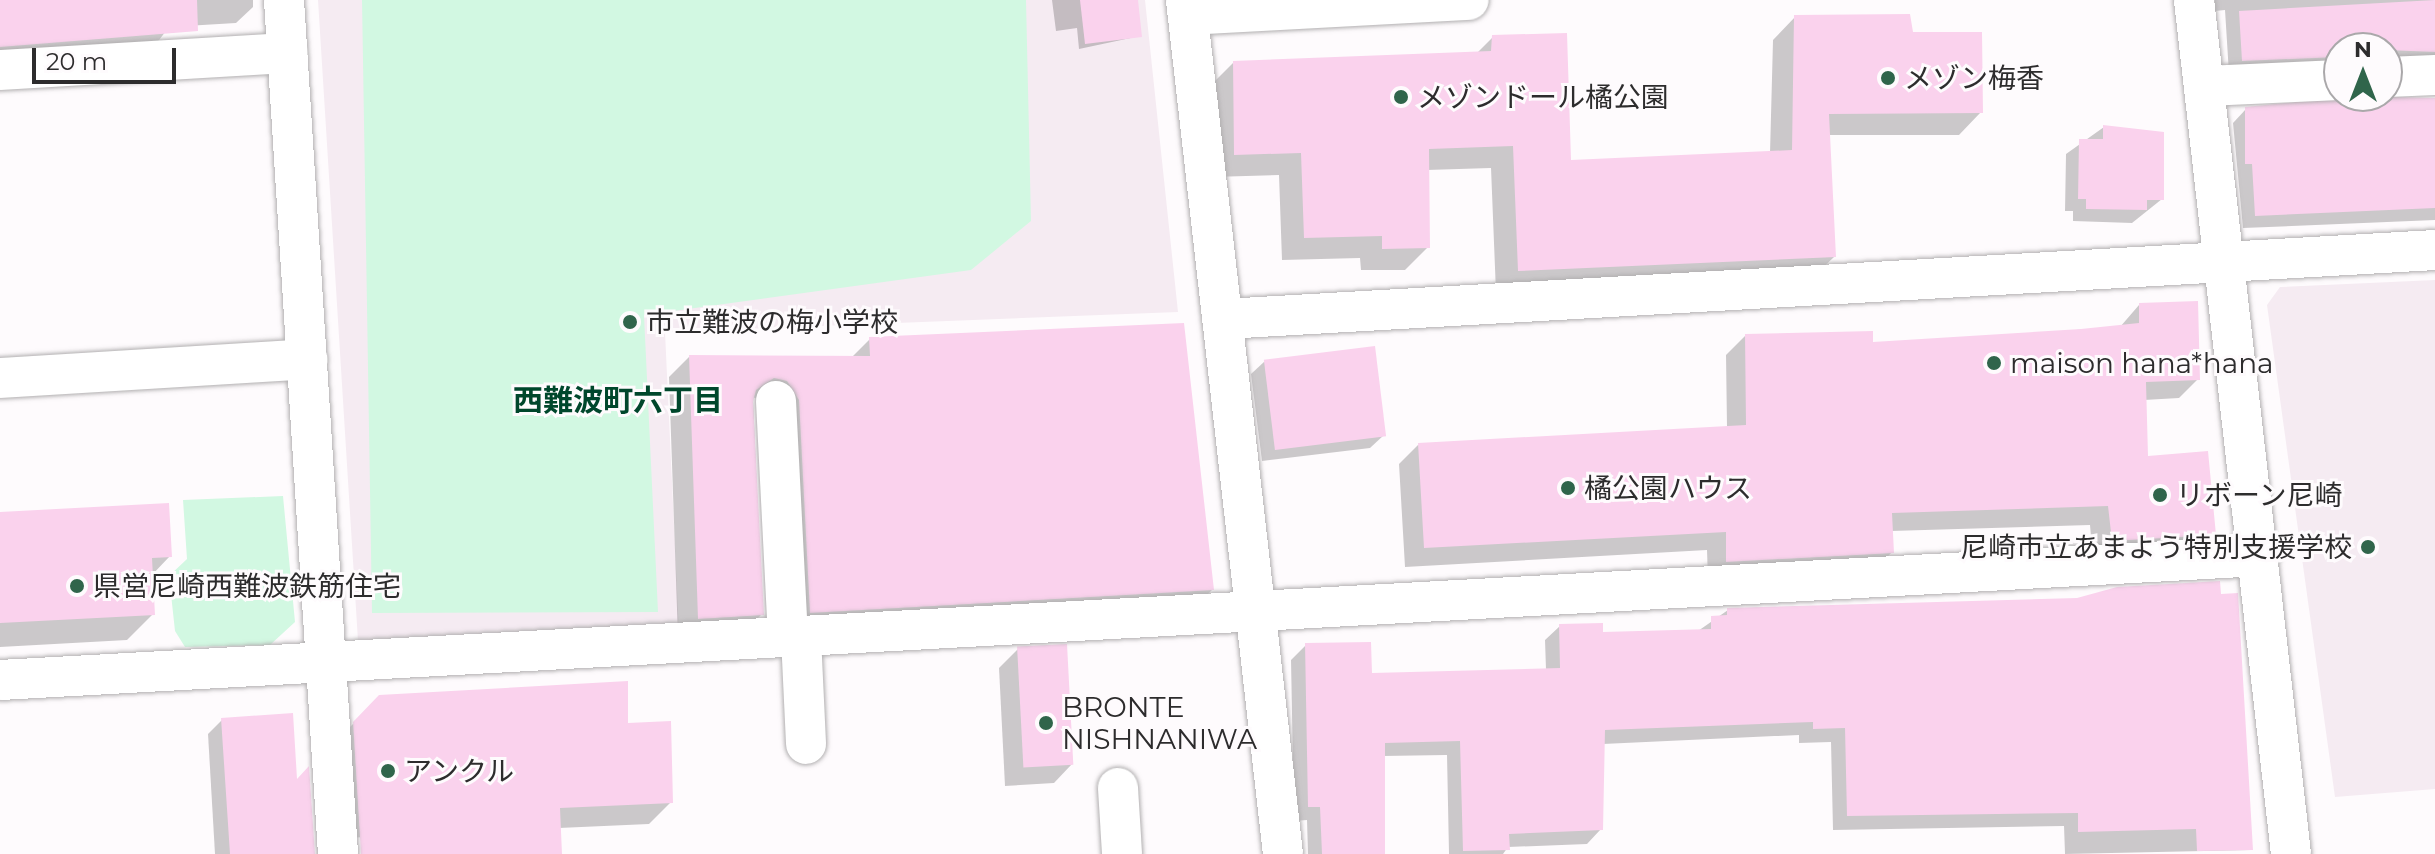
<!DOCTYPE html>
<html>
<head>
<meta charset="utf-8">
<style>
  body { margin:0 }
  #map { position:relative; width:2435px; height:854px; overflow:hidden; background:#fefbfd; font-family:Montserrat,"Noto Sans JP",sans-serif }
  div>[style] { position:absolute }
  .built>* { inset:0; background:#f5ebf2 }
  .green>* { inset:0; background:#d2f8e2 }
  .shadow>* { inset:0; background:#0003 }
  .building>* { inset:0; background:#fad2ed; transform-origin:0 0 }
  .roads { filter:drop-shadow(0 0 2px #b2b0b1) drop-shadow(0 0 2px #b2b0b1) }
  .minor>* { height:40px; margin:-20px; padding:0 20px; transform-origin:20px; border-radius:20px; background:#fff }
  .dots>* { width:22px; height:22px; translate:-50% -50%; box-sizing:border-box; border:4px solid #fefbfd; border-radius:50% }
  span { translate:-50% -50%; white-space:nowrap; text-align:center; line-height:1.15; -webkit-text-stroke:6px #fefbfd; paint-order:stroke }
  .poi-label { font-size:28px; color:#2d2c2d }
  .left { translate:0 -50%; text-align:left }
  .right { translate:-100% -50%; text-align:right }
  .neighbourhood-label { font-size:30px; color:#00472c; font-weight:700 }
  .north { position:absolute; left:2323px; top:32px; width:80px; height:80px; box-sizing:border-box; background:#fefbfd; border:2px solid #aaa8aa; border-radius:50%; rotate:0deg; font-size:22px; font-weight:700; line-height:32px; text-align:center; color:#2d2c2d }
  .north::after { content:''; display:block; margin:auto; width:28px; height:36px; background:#30654b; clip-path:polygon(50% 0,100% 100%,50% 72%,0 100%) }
  .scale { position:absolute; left:32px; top:48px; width:144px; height:36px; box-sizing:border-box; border:4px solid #2d2c2d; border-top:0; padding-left:10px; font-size:24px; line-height:28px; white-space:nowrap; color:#2d2c2d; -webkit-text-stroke:6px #fefbfd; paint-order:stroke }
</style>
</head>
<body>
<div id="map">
  <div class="built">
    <div style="clip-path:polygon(318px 0,1145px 0,1178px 312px,665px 332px,679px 632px,358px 641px)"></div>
    <div style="clip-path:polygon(2435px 280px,2435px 789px,2335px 797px,2267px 305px,2280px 287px)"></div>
  </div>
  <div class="green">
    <div style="clip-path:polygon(362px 0,1026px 0,1031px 221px,971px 270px,644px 315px,658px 612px,372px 613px)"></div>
    <div style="clip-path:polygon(283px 496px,295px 622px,270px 645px,185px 647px,175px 631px,169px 576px,187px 559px,183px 500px)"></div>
  </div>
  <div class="shadow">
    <div style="clip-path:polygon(0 0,253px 0,253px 7px,236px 23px,169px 27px,153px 48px,0 61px)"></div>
    <div style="clip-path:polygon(1052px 0,1136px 0,1140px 36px,1079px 49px,1077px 28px,1056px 31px)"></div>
    <div style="clip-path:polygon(2215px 0,2435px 0,2435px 73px,2387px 66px,2387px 48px,2339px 48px,2339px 82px,2229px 74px,2225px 10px,2215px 11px)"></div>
    <div style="clip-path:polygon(1795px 17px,1911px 34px,1981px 112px,1959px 135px,1828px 135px,1834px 257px,1811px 279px,1496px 293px,1491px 168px,1427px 170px,1428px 247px,1405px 270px,1361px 270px,1360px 258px,1282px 260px,1279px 175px,1212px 177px,1211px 85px,1233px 63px,1476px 54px,1493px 37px,1569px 162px,1770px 153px,1773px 40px)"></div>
    <div style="clip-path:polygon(2349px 96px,2435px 100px,2435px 220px,2243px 228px,2233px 123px,2246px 109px)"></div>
    <div style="clip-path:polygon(2104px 127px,2162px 199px,2132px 223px,2073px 221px,2073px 211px,2065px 211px,2066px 154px)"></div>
    <div style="clip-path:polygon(2139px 305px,2198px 379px,2179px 398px,2144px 400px,2146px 458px,2214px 535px,2194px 554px,2093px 560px,2090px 525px,1891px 531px,1892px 552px,1873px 572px,1708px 581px,1707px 550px,1405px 567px,1399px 464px,1418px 445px,1727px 428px,1726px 355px,1745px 336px,1871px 344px,2120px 327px)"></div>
    <div style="clip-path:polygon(870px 339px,1212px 590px,1192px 610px,790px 632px,775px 408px,753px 397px,762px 614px,741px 635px,678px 638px,669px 377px,689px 357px,851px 358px)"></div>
    <div style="clip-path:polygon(1265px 361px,1384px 435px,1370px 448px,1262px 461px,1251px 374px)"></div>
    <div style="clip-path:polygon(0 514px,170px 556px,151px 576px,153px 614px,127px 640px,0 647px)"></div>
    <div style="clip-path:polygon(1728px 610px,2251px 850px,2065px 854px,2064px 826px,1833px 830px,1831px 742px,1799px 743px,1799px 735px,1603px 744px,1601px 829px,1587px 844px,1508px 847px,1503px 854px,1449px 854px,1447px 755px,1383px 756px,1384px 854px,1308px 854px,1307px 820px,1294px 821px,1291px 660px,1306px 645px,1370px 675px,1546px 670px,1545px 640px,1560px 626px,1601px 634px,1698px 631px)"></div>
    <div style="clip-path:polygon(1018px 649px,1072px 764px,1054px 783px,1005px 786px,999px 668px)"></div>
    <div style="clip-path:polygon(380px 697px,626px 725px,671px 802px,649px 824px,559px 828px,560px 854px,372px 854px,371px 837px,337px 838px,331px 746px)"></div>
    <div style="clip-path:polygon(222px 720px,306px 854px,215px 854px,208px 734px)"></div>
  </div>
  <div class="building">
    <div style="clip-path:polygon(0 0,197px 0,198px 31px,0 47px)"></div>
    <div style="clip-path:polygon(1080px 0,1138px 0,1142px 37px,1085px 44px)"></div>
    <div style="clip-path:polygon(2435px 0,2435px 52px,2339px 48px,2339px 57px,2242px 61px,2239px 11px)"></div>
    <div style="clip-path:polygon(1910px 14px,1913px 32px,1982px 32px,1983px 113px,1829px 114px,1836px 257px,1518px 271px,1513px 146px,1429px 149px,1430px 248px,1382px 249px,1382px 236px,1304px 238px,1301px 153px,1234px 155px,1233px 61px,1491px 51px,1492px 35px,1567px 33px,1571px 160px,1792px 150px,1794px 15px)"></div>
    <div style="clip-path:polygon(2355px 96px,2435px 98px,2435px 208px,2255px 216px,2252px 164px,2245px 164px,2245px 107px)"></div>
    <div style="clip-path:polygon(2103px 125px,2164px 132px,2164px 200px,2147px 200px,2147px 210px,2086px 209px,2086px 199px,2078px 199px,2079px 139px,2103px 139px)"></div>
    <div style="clip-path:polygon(2198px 301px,2200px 380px,2146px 382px,2148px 456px,2208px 451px,2216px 535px,2112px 541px,2108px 506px,1892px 513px,1894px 553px,1726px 562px,1726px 532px,1424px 548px,1418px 443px,1746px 425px,1745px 334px,1873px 331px,1873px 342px,2081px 329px,2139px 323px,2139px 303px)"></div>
    <div style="clip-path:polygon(1184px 323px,1214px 590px,810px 613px,799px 400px,787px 381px,774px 378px,756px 390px,753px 402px,764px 615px,698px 619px,689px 355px,870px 356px,869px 337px)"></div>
    <div style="left:1375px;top:346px;width:91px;height:112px;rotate:83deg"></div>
    <div style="clip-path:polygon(169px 503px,172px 557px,152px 558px,155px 615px,0 623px,0 512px)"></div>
    <div style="clip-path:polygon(2220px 581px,2221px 594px,2238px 593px,2253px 850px,2197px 851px,2196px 829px,2078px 832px,2078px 813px,1847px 816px,1845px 728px,1813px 729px,1813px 722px,1605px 730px,1603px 830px,1509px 834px,1510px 850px,1463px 851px,1460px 741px,1385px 743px,1385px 854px,1322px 854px,1320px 807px,1308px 807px,1305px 643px,1371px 642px,1372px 673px,1560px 668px,1559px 624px,1603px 623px,1603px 632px,1711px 629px,1711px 616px,1727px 615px,1727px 608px,2077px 598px,2117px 587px)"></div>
    <div style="left:1067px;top:644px;width:121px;height:50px;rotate:87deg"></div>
    <div style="clip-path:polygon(628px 681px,628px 723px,671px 721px,673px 803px,560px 808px,562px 854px,361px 854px,353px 722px,379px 695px)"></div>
    <div style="clip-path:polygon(293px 713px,297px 779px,309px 766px,315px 854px,230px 854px,221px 718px)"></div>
  </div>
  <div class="roads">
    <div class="minor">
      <div style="left:284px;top:0;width:856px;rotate:86.38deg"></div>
      <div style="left:1186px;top:0;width:859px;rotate:83.52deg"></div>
      <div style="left:2194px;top:0;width:859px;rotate:83.52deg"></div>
      <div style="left:1188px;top:15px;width:281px;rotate:-3.1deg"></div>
      <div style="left:0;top:70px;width:288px;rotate:-3.4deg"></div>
      <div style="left:2387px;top:77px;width:48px;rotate:-2.4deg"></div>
      <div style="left:2206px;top:86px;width:133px;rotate:-2.6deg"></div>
      <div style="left:1224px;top:319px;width:1213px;rotate:-3.26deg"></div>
      <div style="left:0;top:378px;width:308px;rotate:-3.5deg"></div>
      <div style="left:776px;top:401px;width:236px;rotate:87.1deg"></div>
      <div style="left:801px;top:637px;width:107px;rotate:87.3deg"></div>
      <div style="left:0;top:680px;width:2263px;rotate:-3.14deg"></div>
      <div style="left:1118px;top:788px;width:66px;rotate:86.5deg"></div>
    </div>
  </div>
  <div class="dots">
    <div style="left:1888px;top:78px;background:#30654b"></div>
    <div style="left:1401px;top:97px;background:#30654b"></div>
    <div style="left:630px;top:322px;background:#30654b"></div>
    <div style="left:1994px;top:363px;background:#30654b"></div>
    <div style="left:1568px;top:488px;background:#30654b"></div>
    <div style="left:2160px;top:495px;background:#30654b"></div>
    <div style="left:2368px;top:547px;background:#30654b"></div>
    <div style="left:77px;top:586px;background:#30654b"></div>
    <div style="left:1046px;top:723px;background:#30654b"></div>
    <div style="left:388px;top:771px;background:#30654b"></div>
  </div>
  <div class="poi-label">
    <span class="left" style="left:1904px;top:78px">メゾン梅香</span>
    <span class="left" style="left:1417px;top:97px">メゾンドール橘公園</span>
    <span class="left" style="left:646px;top:322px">市立難波の梅小学校</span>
    <span class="left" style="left:2010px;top:363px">maison hana*hana</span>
    <span class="left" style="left:1584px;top:488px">橘公園ハウス</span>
    <span class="left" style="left:2176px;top:495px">リボーン尼崎</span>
    <span class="right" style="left:2352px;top:547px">尼崎市立あまよう特別支援学校</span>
    <span class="left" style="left:93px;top:586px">県営尼崎西難波鉄筋住宅</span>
    <span class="left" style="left:1062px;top:723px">BRONTE<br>NISHNANIWA</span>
    <span class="left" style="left:404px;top:771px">アンクル</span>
  </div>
  <div class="neighbourhood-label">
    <span style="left:618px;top:401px">西難波町六丁目</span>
  </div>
  <div class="north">N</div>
  <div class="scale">20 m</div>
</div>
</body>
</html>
